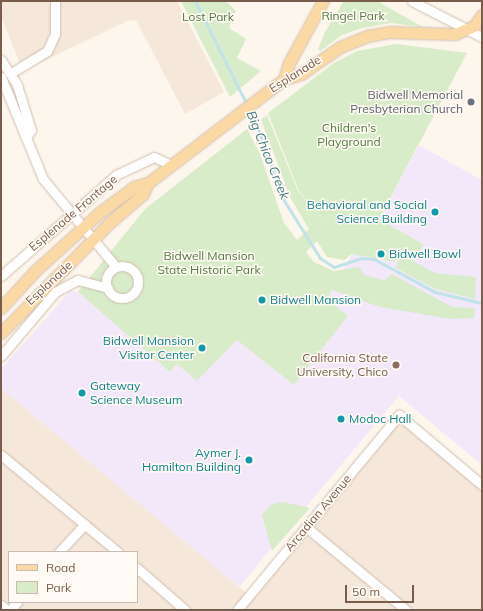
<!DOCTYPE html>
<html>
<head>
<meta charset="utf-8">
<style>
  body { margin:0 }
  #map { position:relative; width:483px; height:611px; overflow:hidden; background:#fdf6ec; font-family:Mulish,sans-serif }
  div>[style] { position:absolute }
  .residential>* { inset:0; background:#f5e8da }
  .education>* { inset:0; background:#f3e8fa }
  .green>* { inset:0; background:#d8ecc9 }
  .stream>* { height:3px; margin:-1.5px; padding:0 1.5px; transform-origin:1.5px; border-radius:1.5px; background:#bfe3e8 }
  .roads { filter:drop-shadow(0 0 1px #d1beb0) drop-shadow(0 0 1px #d1beb0) }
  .minor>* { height:9px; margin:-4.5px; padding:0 4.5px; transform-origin:4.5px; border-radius:4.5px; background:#fff }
  .minor>.ring { margin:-4.5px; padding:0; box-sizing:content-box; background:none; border:9px solid #fff; border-radius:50% }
  .major>* { height:11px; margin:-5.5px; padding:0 5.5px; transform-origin:5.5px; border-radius:5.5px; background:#fbd9a5 }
  .dots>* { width:11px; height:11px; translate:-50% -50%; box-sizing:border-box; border:2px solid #fffaf3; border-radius:50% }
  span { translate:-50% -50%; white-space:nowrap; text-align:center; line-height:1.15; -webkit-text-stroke:3px #fffaf3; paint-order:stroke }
  .park-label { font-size:12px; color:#537a41 }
  .street-label { font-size:12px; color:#7a5c4d }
  .worship-label { font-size:12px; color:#5b616d }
  .right { translate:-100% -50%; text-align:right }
  .culture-label { font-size:12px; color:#0d838f }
  .left { translate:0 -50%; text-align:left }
  .education-label { font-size:12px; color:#785e54 }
  .water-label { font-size:13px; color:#437c86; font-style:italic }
  .frame { position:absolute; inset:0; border:2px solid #7a5c4d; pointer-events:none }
  .legend { position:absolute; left:8px; top:551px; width:130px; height:52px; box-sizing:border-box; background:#fffaf3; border:1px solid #cabbb1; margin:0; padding:5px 7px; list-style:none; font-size:12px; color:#7a5c4d }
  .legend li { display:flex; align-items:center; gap:8px; height:20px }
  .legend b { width:20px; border:1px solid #cabbb1 }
  .scale { position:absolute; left:345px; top:585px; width:69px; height:18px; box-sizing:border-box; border:2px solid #7a5c4d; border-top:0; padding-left:5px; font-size:12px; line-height:14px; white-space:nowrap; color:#7a5c4d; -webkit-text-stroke:3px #fffaf3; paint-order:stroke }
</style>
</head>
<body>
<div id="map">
  <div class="residential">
    <div style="clip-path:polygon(1px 1px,177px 1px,224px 92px,185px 114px,136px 20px,127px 21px,23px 71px,1px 16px)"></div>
    <div style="clip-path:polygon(evenodd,1px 388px,249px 595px,399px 415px,482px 485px,482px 610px,7px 610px,1px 605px,1px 388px,9px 552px,137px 552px,137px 602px,9px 602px,9px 552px)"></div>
  </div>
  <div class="education">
    <div style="clip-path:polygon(419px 145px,482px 180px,482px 465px,399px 396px,239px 587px,1px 388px,1px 369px,70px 291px,78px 292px,170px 372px,177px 364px,237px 340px,294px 385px,348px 316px,327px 299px,352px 254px,395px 262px,398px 252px,414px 260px,423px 244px,379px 219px)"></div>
  </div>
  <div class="green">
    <div style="clip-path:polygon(181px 1px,226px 1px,236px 11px,229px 28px,246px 39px,237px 58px,261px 71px,230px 97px)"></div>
    <div style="clip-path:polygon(344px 1px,377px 1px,423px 27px,391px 23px,362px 28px,342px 35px,320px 51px,318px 49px,325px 32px)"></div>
    <div style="clip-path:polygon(396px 44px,467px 53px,379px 219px,423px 244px,415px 261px,399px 252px,395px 262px,351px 254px,345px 260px,327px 257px,317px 241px,306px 252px,314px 262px,334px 271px,359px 267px,364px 275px,384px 280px,392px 274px,452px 307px,475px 308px,474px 318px,451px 319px,380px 307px,332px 290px,327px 299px,348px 316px,294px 385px,237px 340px,197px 381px,177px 364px,170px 372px,78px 292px,145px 209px,247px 129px,260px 154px,284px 223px,297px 240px,309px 229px,291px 199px,261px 120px,267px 115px,298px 191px,328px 227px,299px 191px,268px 113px,334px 63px,357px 51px)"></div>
    <div style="clip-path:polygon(400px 254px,435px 273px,476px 277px,475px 299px,435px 289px,396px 268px)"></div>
    <div style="clip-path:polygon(283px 502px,310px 508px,272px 551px,262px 515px,272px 504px)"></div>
  </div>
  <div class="stream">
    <div style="left:195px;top:1px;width:136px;rotate:63.4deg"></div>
    <div style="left:256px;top:123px;width:81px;rotate:70.4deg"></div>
    <div style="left:283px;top:199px;width:70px;rotate:57.9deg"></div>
    <div style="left:320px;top:258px;width:17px;rotate:33deg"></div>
    <div style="left:334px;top:267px;width:29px;rotate:-18deg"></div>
    <div style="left:362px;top:258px;width:12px;rotate:5deg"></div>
    <div style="left:374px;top:259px;width:69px;rotate:28.4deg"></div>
    <div style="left:435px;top:292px;width:48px;rotate:13.2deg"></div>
  </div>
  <div class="roads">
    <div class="minor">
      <div style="left:412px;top:1px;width:79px;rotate:27.2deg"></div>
      <div style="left:1px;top:60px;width:30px;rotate:57deg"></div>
      <div style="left:17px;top:85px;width:47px;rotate:72.7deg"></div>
      <div style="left:31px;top:130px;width:9px;rotate:126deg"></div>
      <div style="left:11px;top:73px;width:42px;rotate:-31.4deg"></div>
      <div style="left:47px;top:51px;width:19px;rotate:-65deg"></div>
      <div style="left:55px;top:34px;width:33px;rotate:-90deg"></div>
      <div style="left:1px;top:77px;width:110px;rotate:67.6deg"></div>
      <div style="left:43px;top:179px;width:114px;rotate:50.3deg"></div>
      <div class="ring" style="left:106px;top:266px;width:23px;height:23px"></div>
      <div style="left:1px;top:276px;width:153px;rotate:-41.3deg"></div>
      <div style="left:116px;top:175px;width:42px;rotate:-25.3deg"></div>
      <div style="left:154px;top:157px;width:19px;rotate:25deg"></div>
      <div style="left:1px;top:356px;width:84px;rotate:-49.8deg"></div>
      <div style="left:55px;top:292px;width:26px;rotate:-28deg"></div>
      <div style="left:78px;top:280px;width:31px;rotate:15deg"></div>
      <div style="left:1px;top:455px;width:152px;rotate:39.7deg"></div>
      <div style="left:306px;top:527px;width:130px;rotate:39.7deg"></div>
      <div style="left:59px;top:552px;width:38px;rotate:-47deg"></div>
      <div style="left:137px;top:568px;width:64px;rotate:41.2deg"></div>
      <div style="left:1px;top:605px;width:8px;rotate:40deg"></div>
      <div style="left:10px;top:610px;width:11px;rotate:-49deg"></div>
      <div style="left:237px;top:610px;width:254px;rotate:-50.3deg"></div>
      <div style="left:399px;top:415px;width:109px;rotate:40.1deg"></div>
    </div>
    <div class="major">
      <div style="left:284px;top:79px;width:17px;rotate:-73deg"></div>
      <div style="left:289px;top:63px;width:71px;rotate:-61.3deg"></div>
      <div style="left:1px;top:308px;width:50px;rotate:-47.4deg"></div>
      <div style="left:35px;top:271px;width:86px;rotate:-42.2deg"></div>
      <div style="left:99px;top:213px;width:44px;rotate:-36.6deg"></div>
      <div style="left:134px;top:187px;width:15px;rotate:-16deg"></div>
      <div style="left:148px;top:183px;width:171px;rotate:-37.4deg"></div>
      <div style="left:284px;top:79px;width:18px;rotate:-16deg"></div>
      <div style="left:301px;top:74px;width:47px;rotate:-34.7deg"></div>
      <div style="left:340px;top:47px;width:29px;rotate:-22deg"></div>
      <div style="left:367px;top:36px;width:22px;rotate:-10deg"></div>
      <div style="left:389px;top:32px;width:66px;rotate:1.7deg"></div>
      <div style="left:455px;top:34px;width:21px;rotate:-23deg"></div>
      <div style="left:474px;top:26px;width:14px;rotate:-54deg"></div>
      <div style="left:1px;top:333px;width:153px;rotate:-45.5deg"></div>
      <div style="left:108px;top:224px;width:46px;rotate:-40.6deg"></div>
      <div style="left:143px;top:194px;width:12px;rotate:-66deg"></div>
    </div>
  </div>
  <div class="dots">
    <div style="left:471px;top:102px;background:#6b7280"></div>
    <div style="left:435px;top:212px;background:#0f9aa8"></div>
    <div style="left:381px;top:254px;background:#0f9aa8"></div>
    <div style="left:262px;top:300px;background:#0f9aa8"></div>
    <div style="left:202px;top:348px;background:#0f9aa8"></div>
    <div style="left:396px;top:365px;background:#8d6e63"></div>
    <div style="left:82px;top:393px;background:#0f9aa8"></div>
    <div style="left:341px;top:419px;background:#0f9aa8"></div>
    <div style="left:249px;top:460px;background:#0f9aa8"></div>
  </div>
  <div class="park-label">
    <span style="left:353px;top:16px">Ringel Park</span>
    <span style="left:208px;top:17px">Lost Park</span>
    <span style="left:349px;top:135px">Children's<br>Playground</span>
    <span style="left:209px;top:263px">Bidwell Mansion<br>State Historic Park</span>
  </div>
  <div class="street-label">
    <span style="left:295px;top:74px;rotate:-32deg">Esplanade</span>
    <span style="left:73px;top:213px;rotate:-40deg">Esplenade Frontage</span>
    <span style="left:49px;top:283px;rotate:-43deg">Esplanade</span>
    <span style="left:318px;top:513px;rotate:-50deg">Arcadian Avenue</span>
  </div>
  <div class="worship-label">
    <span class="right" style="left:463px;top:102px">Bidwell Memorial<br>Presbyterian Church</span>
  </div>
  <div class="culture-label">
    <span class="right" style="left:427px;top:212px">Behavioral and Social<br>Science Building</span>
    <span class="left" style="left:389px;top:254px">Bidwell Bowl</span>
    <span class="left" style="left:270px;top:300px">Bidwell Mansion</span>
    <span class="right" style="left:194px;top:348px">Bidwell Mansion<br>Visitor Center</span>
    <span class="left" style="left:90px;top:393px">Gateway<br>Science Museum</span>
    <span class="left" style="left:349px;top:419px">Modoc Hall</span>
    <span class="right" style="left:241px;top:460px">Aymer J.<br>Hamilton Building</span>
  </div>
  <div class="education-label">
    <span class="right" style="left:388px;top:365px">California State<br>University, Chico</span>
  </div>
  <div class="water-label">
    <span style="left:268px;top:155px;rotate:68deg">Big Chico Creek</span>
  </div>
  <div class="frame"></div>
  <ul class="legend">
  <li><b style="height:5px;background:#fbd9a5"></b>Road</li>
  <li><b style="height:11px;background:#d8ecc9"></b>Park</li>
  </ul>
  <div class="scale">50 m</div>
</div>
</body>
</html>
